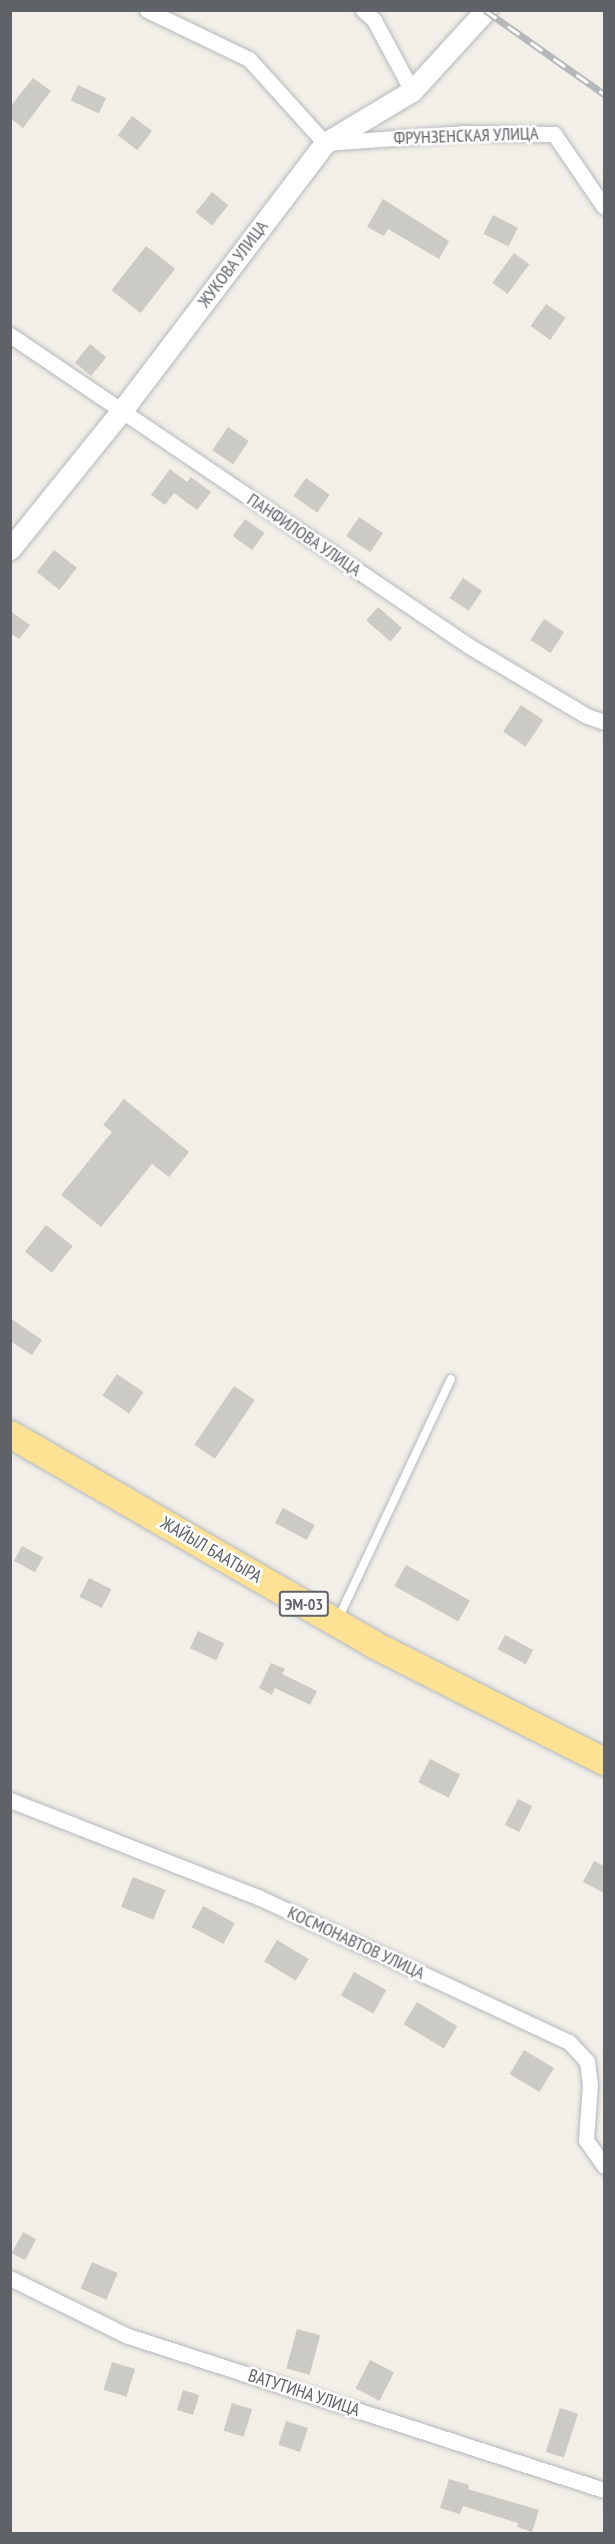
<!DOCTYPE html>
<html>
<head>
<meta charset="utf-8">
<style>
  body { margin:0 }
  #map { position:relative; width:615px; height:2544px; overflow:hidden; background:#f1efe8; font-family:"PT Sans Narrow",sans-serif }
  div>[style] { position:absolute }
  .building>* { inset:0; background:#cccac5; transform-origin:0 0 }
  .roads { filter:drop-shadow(0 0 2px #b5b8bc) drop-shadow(0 0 2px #b5b8bc) }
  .lane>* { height:8px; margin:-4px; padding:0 4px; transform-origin:4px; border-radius:4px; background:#fff }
  .street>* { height:15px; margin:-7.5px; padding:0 7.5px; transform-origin:7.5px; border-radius:7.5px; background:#fff }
  .secondary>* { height:21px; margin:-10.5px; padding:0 10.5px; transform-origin:10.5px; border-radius:10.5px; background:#fff }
  .highway>* { height:27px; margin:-13.5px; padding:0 13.5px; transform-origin:13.5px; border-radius:13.5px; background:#fde293 }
  .rail>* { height:7px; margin-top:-3.5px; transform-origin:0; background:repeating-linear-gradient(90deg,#fff 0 14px,#b6b7b8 0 28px); box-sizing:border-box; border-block:2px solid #b6b7b8 }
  span { translate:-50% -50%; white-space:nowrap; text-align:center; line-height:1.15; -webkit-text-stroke:5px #fff; paint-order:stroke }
  .shield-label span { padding:2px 4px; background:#fff; border:2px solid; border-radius:4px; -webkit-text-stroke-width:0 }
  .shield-label { font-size:16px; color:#5f6368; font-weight:700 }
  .street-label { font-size:18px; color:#5f6368 }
  .frame { position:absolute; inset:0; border:12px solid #5f6368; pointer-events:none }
</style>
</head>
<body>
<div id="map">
  <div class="building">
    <div style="clip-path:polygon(33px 78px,51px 91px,23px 128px,10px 118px,10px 107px)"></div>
    <div style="left:78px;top:85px;width:31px;height:17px;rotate:25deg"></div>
    <div style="left:132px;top:116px;width:25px;height:24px;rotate:37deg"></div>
    <div style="left:212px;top:192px;width:21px;height:26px;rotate:39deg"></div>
    <div style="clip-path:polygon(383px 199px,449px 241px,439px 259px,388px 229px,384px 236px,367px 227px)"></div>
    <div style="left:493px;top:215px;width:28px;height:21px;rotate:27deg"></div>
    <div style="left:146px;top:246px;width:37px;height:56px;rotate:38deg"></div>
    <div style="left:514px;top:253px;width:19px;height:37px;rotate:36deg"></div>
    <div style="left:546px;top:304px;width:24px;height:27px;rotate:35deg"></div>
    <div style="left:90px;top:344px;width:21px;height:24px;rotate:39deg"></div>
    <div style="left:228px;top:427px;width:25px;height:28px;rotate:34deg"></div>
    <div style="clip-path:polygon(170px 469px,187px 482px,191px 477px,211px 492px,197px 510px,174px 493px,165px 505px,151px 495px)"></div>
    <div style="left:306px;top:478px;width:29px;height:22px;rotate:35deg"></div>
    <div style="left:359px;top:517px;width:29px;height:23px;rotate:34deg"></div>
    <div style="left:245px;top:519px;width:24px;height:21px;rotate:36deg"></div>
    <div style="left:54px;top:550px;width:29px;height:28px;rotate:38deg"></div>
    <div style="left:463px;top:578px;width:23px;height:24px;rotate:34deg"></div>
    <div style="left:378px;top:607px;width:32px;height:18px;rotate:41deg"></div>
    <div style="clip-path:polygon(10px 611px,30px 625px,19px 639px,10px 633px)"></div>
    <div style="left:544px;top:619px;width:24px;height:25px;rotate:33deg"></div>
    <div style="left:521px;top:705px;width:27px;height:32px;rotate:34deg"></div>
    <div style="clip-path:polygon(124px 1099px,189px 1152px,169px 1177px,152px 1164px,101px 1227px,61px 1195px,112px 1132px,103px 1125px)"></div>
    <div style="left:46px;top:1225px;width:34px;height:34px;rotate:38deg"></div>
    <div style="clip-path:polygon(10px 1318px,42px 1340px,32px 1355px,10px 1341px)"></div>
    <div style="left:117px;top:1374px;width:32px;height:26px;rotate:34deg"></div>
    <div style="left:234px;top:1386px;width:25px;height:71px;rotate:34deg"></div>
    <div style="left:283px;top:1508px;width:36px;height:17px;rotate:28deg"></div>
    <div style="left:22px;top:1546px;width:24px;height:17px;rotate:28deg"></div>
    <div style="left:406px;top:1565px;width:73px;height:24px;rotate:29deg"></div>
    <div style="left:89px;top:1578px;width:25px;height:21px;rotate:27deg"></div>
    <div style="left:198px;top:1631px;width:29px;height:19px;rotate:25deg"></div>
    <div style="left:505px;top:1635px;width:32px;height:16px;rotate:28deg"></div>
    <div style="clip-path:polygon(271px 1663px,285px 1669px,282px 1674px,317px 1691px,310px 1705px,275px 1688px,272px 1695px,259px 1688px)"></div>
    <div style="left:430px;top:1759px;width:34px;height:26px;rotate:27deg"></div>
    <div style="left:518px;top:1799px;width:16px;height:29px;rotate:27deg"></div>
    <div style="clip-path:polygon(594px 1861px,604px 1866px,604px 1893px,583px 1882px)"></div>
    <div style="left:133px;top:1877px;width:35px;height:32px;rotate:22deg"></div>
    <div style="left:203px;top:1906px;width:36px;height:24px;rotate:28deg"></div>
    <div style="left:277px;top:1940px;width:37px;height:25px;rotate:31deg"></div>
    <div style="left:354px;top:1972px;width:37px;height:27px;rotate:29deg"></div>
    <div style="left:417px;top:2002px;width:47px;height:26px;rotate:31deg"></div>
    <div style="left:524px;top:2050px;width:35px;height:28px;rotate:31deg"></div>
    <div style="left:23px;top:2232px;width:15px;height:24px;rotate:28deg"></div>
    <div style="left:92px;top:2262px;width:28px;height:29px;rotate:23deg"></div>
    <div style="left:297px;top:2329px;width:24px;height:41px;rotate:15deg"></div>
    <div style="left:370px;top:2360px;width:27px;height:32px;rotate:27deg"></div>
    <div style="left:112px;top:2362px;width:24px;height:29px;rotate:17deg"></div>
    <div style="left:183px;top:2390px;width:17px;height:21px;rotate:17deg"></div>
    <div style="left:232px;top:2403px;width:21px;height:29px;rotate:17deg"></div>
    <div style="left:560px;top:2408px;width:19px;height:46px;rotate:18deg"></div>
    <div style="left:286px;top:2421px;width:23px;height:25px;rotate:18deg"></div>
    <div style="clip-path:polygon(449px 2479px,469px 2485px,468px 2489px,539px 2510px,532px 2532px,517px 2527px,518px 2523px,463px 2506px,460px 2514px,440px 2508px)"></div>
  </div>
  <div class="roads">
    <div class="lane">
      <div style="left:338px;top:1619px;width:265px;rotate:-64.8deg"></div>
    </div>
    <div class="street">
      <div style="left:147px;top:10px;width:113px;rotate:25.7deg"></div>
      <div style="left:249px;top:59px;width:113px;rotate:47.9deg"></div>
      <div style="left:325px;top:143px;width:138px;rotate:-4.1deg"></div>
      <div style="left:463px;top:133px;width:91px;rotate:0.6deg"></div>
      <div style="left:554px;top:134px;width:88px;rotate:55.6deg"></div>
      <div style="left:363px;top:10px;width:15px;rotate:42deg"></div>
      <div style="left:374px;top:20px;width:81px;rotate:61.8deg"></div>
      <div style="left:10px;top:335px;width:554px;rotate:34.12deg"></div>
      <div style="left:469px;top:646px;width:137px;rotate:30.7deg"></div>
      <div style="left:587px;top:716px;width:18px;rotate:19deg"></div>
      <div style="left:10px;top:1800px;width:266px;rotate:21.4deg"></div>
      <div style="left:258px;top:1897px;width:343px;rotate:25deg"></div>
      <div style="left:569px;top:2042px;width:26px;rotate:47deg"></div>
      <div style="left:587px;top:2061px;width:23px;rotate:83deg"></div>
      <div style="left:590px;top:2084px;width:56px;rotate:94.1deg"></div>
      <div style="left:586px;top:2140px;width:32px;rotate:55deg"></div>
      <div style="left:10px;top:2278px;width:131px;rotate:26.2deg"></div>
      <div style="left:128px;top:2336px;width:500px;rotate:17.93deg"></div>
    </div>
    <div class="secondary">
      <div style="left:10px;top:549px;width:180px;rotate:-51.1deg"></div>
      <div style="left:123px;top:409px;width:334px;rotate:-52.8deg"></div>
      <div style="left:325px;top:143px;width:101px;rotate:-30.9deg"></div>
      <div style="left:412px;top:91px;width:110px;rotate:-47.6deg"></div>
    </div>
    <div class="highway">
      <div style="left:10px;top:1434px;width:419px;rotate:30deg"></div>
      <div style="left:373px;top:1644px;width:259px;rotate:26.9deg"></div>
    </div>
  </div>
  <div class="rail">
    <div style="left:485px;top:10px;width:146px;rotate:35.2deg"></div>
  </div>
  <div class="shield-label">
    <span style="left:304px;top:1604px">ЭМ-03</span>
  </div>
  <div class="street-label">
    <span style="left:466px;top:136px;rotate:-2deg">ФРУНЗЕНСКАЯ УЛИЦА</span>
    <span style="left:233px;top:264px;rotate:-53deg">ЖУКОВА УЛИЦА</span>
    <span style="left:304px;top:535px;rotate:34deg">ПАНФИЛОВА УЛИЦА</span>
    <span style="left:211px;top:1550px;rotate:30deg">ЖАЙЫЛ БААТЫРА</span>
    <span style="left:356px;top:1943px;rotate:25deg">КОСМОНАВТОВ УЛИЦА</span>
    <span style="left:304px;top:2393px;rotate:18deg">ВАТУТИНА УЛИЦА</span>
  </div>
  <div class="frame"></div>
</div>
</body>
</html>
